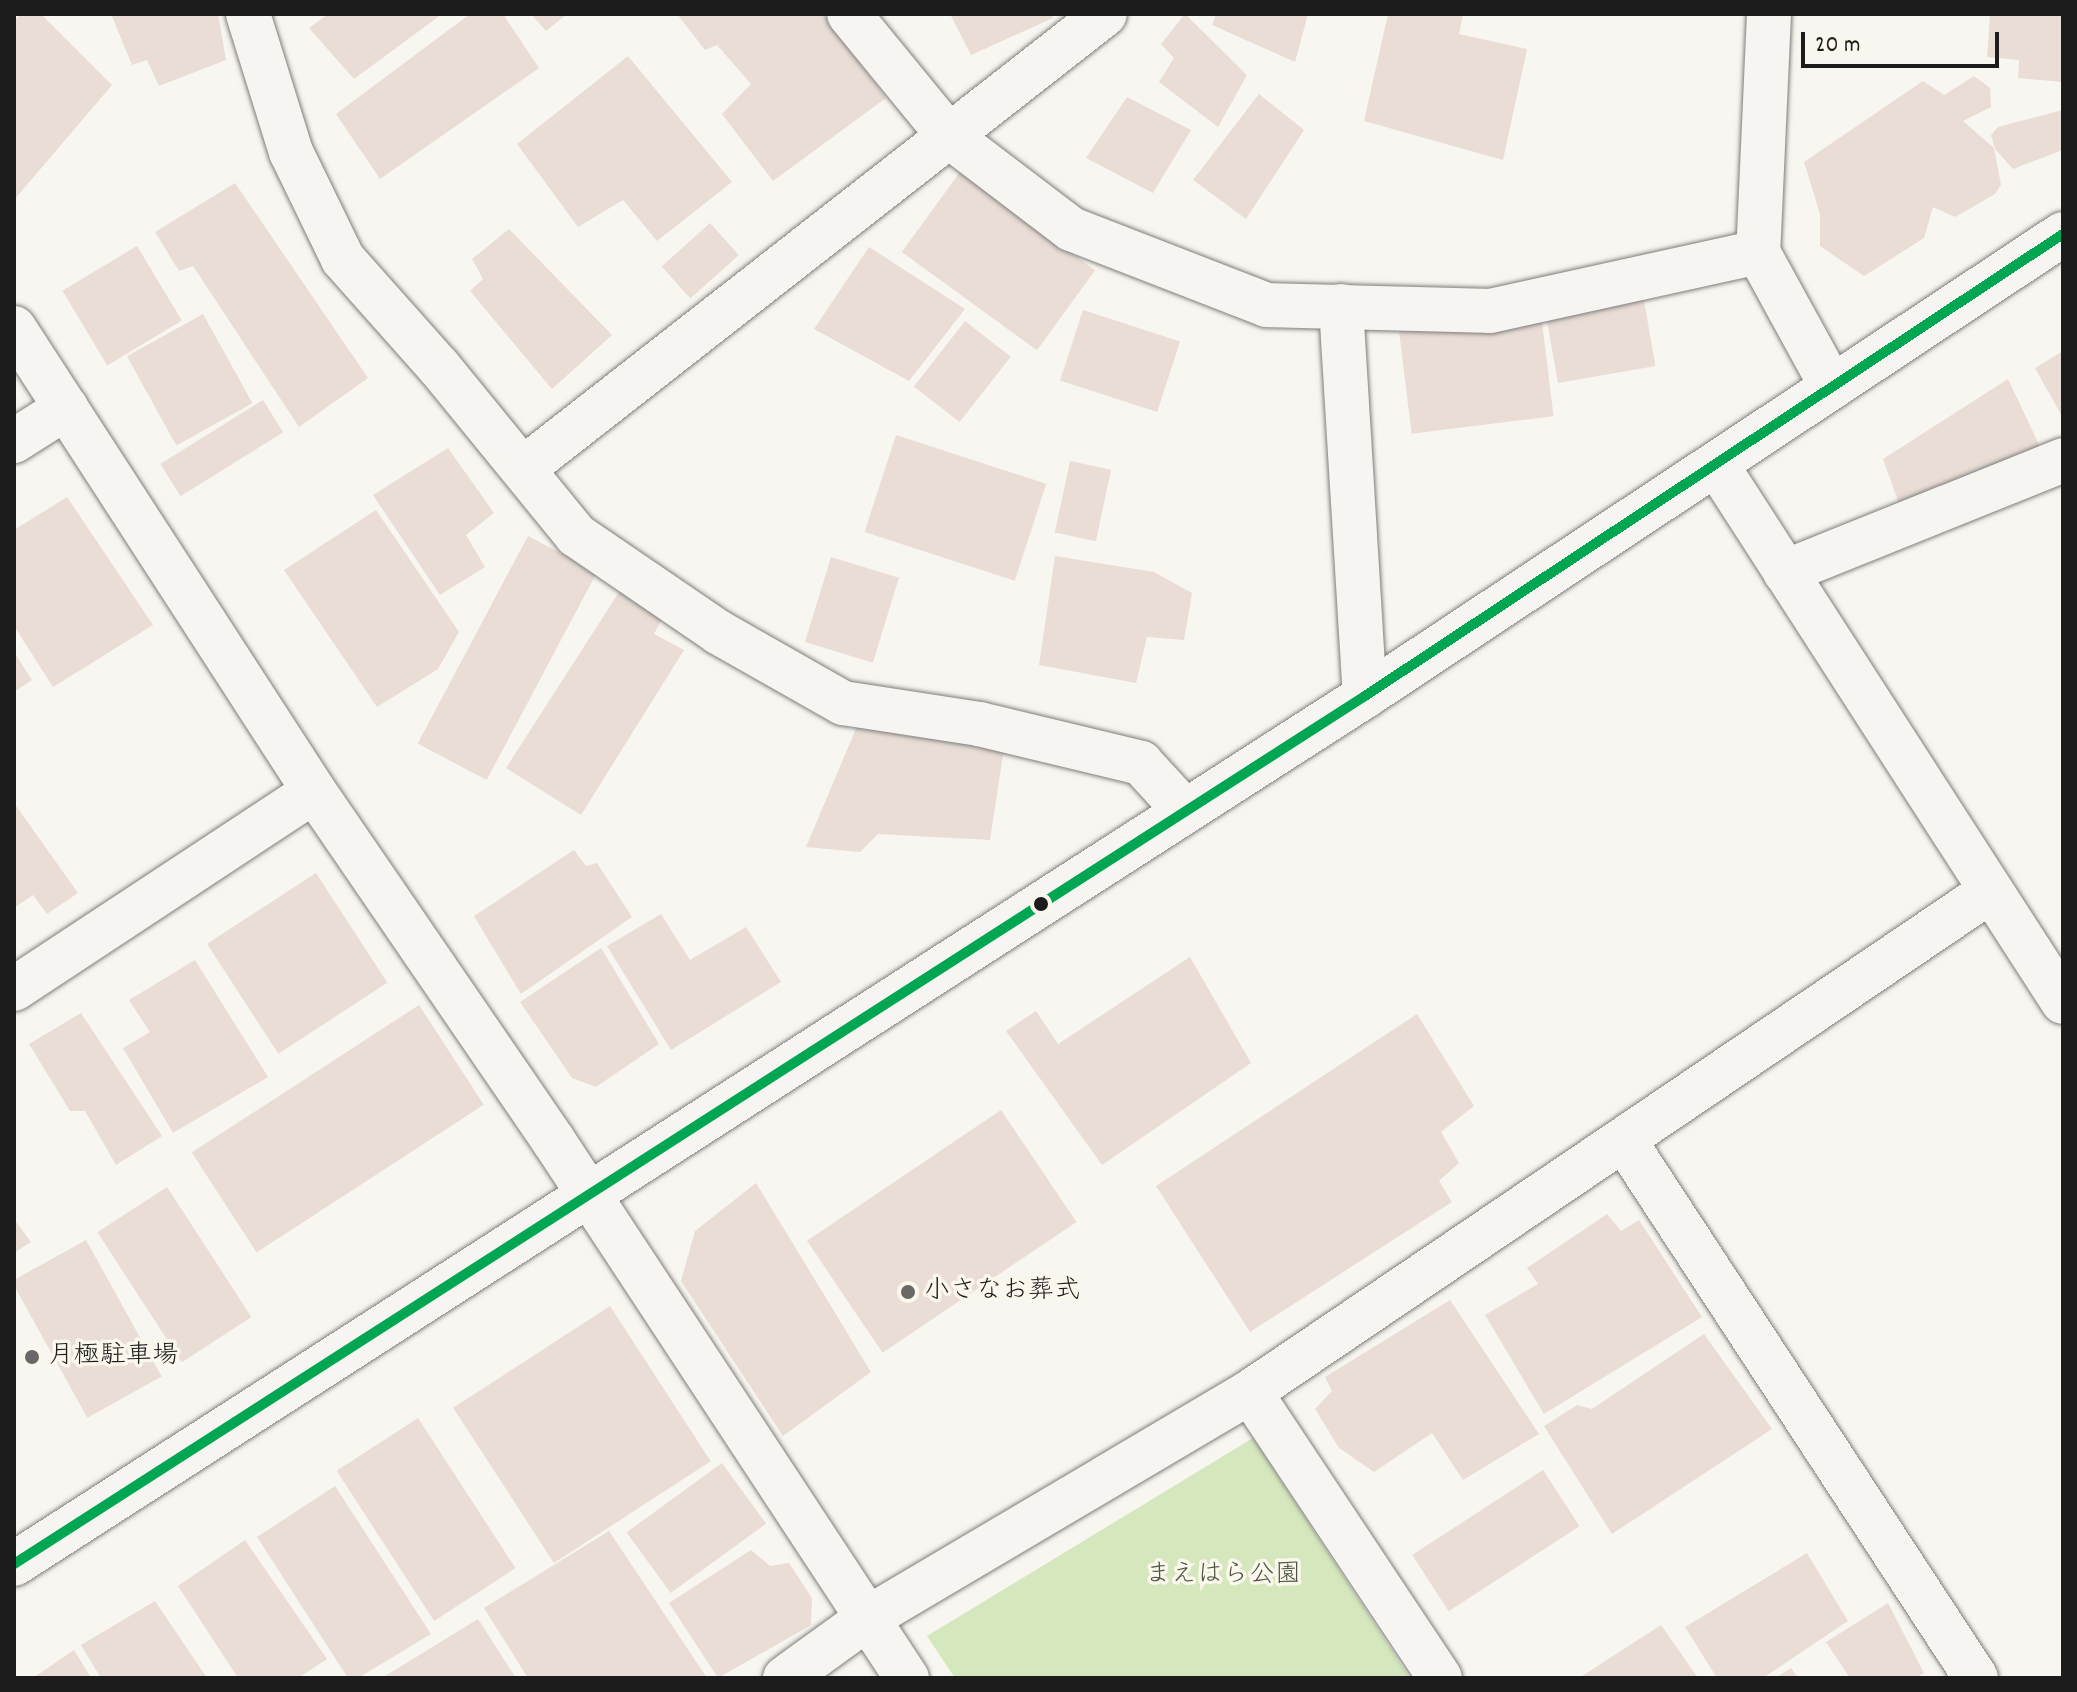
<!DOCTYPE html>
<html>
<head>
<meta charset="utf-8">
<style>
  body { margin:0 }
  #map { position:relative; width:2077px; height:1692px; overflow:hidden; background:#f8f6f0; font-family:Dekko,"Klee One",sans-serif }
  div>[style] { position:absolute }
  .green>* { inset:0; background:#d5e7bd }
  .building>* { inset:0; background:#e9ddd6; transform-origin:0 0 }
  .roads { filter:drop-shadow(0 0 2px #7f7e7b) drop-shadow(0 0 2px #7f7e7b) }
  .minor>* { height:44px; margin:-22px; padding:0 22px; transform-origin:22px; border-radius:22px; background:#f6f5f1 }
  .secondary>* { height:44px; margin:-22px; padding:0 22px; transform-origin:22px; border-radius:22px; background:#f6f5f1 }
  .bus-1>* { height:10px; margin:-5px; padding:0 5px; transform-origin:5px; border-radius:5px; background:#00a651 }
  .dots>* { width:22px; height:22px; translate:-50% -50%; box-sizing:border-box; border:4px solid #fbf7ec; border-radius:50% }
  span { translate:-50% -50%; white-space:nowrap; text-align:center; line-height:1.15; -webkit-text-stroke:7px #fbf7ec; paint-order:stroke }
  .poi-label { font-size:26px; color:#1c1c1c }
  .left { translate:0 -50%; text-align:left }
  .park-label { font-size:26px; color:#4b5540 }
  .frame { position:absolute; inset:0; border:16px solid #1c1c1c; pointer-events:none }
  .scale { position:absolute; left:1801px; top:32px; width:198px; height:36px; box-sizing:border-box; border:4px solid #1c1c1c; border-top:0; padding-left:10px; font-size:24px; line-height:28px; white-space:nowrap; color:#1c1c1c; -webkit-text-stroke:6px #fbf7ec; paint-order:stroke }
</style>
</head>
<body>
<div id="map">
  <div class="green">
    <div style="clip-path:polygon(1253px 1438px,1410px 1678px,955px 1678px,927px 1636px)"></div>
  </div>
  <div class="building">
    <div style="clip-path:polygon(21px 14px,41px 14px,112px 85px,14px 200px,14px 21px)"></div>
    <div style="clip-path:polygon(111px 14px,218px 14px,226px 60px,159px 86px,147px 60px,132px 65px)"></div>
    <div style="clip-path:polygon(328px 14px,442px 14px,354px 79px,309px 28px)"></div>
    <div style="clip-path:polygon(470px 14px,503px 14px,539px 68px,380px 179px,336px 114px)"></div>
    <div style="clip-path:polygon(531px 14px,567px 14px,546px 31px)"></div>
    <div style="clip-path:polygon(677px 14px,823px 14px,886px 98px,773px 181px,722px 114px,751px 84px,717px 45px,705px 50px)"></div>
    <div style="clip-path:polygon(950px 14px,1051px 14px,1053px 18px,971px 55px)"></div>
    <div style="clip-path:polygon(1185px 14px,1247px 75px,1218px 127px,1159px 82px,1174px 58px,1161px 44px)"></div>
    <div style="clip-path:polygon(1216px 14px,1308px 14px,1295px 62px,1212px 25px)"></div>
    <div style="clip-path:polygon(1388px 14px,1463px 14px,1459px 34px,1527px 49px,1503px 160px,1364px 121px)"></div>
    <div style="clip-path:polygon(1990px 14px,2063px 14px,2063px 82px,2018px 78px,2019px 60px,1987px 57px)"></div>
    <div style="clip-path:polygon(628px 56px,732px 182px,657px 241px,623px 200px,578px 227px,517px 144px)"></div>
    <div style="clip-path:polygon(1974px 76px,1990px 88px,1991px 107px,1963px 121px,1994px 148px,2001px 185px,1995px 194px,1955px 217px,1933px 207px,1924px 238px,1864px 276px,1820px 246px,1820px 214px,1804px 162px,1923px 81px,1944px 95px)"></div>
    <div style="clip-path:polygon(1259px 94px,1304px 130px,1246px 219px,1193px 180px)"></div>
    <div style="clip-path:polygon(1127px 97px,1191px 130px,1153px 193px,1086px 158px)"></div>
    <div style="clip-path:polygon(2063px 110px,2063px 150px,2013px 169px,1995px 149px,1991px 135px,1998px 127px)"></div>
    <div style="left:960px;top:172px;width:167px;height:99px;rotate:36deg"></div>
    <div style="clip-path:polygon(235px 183px,368px 378px,299px 427px,193px 266px,179px 271px,155px 232px)"></div>
    <div style="left:710px;top:223px;width:43px;height:65px;rotate:48deg"></div>
    <div style="clip-path:polygon(509px 229px,612px 335px,552px 389px,470px 291px,483px 279px,472px 259px)"></div>
    <div style="left:137px;top:246px;width:87px;height:87px;rotate:59deg"></div>
    <div style="clip-path:polygon(869px 247px,965px 309px,909px 381px,814px 329px)"></div>
    <div style="left:1643px;top:295px;width:72px;height:99px;rotate:80deg"></div>
    <div style="left:1083px;top:310px;width:102px;height:74px;rotate:18deg"></div>
    <div style="left:203px;top:314px;width:102px;height:87px;rotate:61deg"></div>
    <div style="left:1541px;top:314px;width:103px;height:143px;rotate:83deg"></div>
    <div style="left:965px;top:321px;width:58px;height:83px;rotate:38deg"></div>
    <div style="clip-path:polygon(2063px 351px,2063px 418px,2035px 368px)"></div>
    <div style="clip-path:polygon(2008px 379px,2042px 451px,1901px 509px,1883px 459px)"></div>
    <div style="left:263px;top:400px;width:38px;height:121px;rotate:58deg"></div>
    <div style="left:896px;top:435px;width:158px;height:102px;rotate:18deg"></div>
    <div style="clip-path:polygon(448px 448px,494px 513px,466px 535px,485px 567px,440px 595px,373px 495px)"></div>
    <div style="left:1070px;top:461px;width:42px;height:73px;rotate:12deg"></div>
    <div style="clip-path:polygon(67px 497px,153px 625px,53px 687px,14px 626px,14px 530px)"></div>
    <div style="clip-path:polygon(376px 510px,459px 632px,438px 669px,377px 707px,284px 570px)"></div>
    <div style="left:528px;top:536px;width:78px;height:235px;rotate:28deg"></div>
    <div style="clip-path:polygon(1055px 556px,1154px 572px,1192px 593px,1184px 640px,1147px 637px,1136px 683px,1039px 665px)"></div>
    <div style="left:831px;top:557px;width:71px;height:89px;rotate:17deg"></div>
    <div style="clip-path:polygon(621px 589px,665px 613px,654px 634px,684px 650px,581px 815px,506px 768px)"></div>
    <div style="clip-path:polygon(14px 652px,32px 680px,14px 692px)"></div>
    <div style="clip-path:polygon(858px 724px,1004px 748px,990px 840px,878px 834px,860px 852px,806px 847px)"></div>
    <div style="clip-path:polygon(14px 803px,78px 893px,47px 914px,33px 895px,14px 908px)"></div>
    <div style="clip-path:polygon(574px 850px,586px 866px,597px 863px,632px 917px,521px 994px,474px 916px)"></div>
    <div style="left:316px;top:873px;width:131px;height:130px;rotate:57deg"></div>
    <div style="clip-path:polygon(661px 914px,690px 960px,746px 927px,781px 982px,671px 1050px,607px 946px)"></div>
    <div style="clip-path:polygon(601px 948px,659px 1044px,596px 1087px,572px 1078px,520px 1002px)"></div>
    <div style="clip-path:polygon(1190px 957px,1251px 1063px,1102px 1165px,1006px 1031px,1036px 1011px,1058px 1044px)"></div>
    <div style="clip-path:polygon(195px 960px,268px 1077px,173px 1133px,123px 1048px,150px 1032px,129px 1000px)"></div>
    <div style="left:419px;top:1005px;width:119px;height:271px;rotate:57deg"></div>
    <div style="clip-path:polygon(81px 1013px,162px 1136px,116px 1165px,85px 1111px,70px 1111px,29px 1044px)"></div>
    <div style="clip-path:polygon(1417px 1014px,1474px 1106px,1441px 1132px,1459px 1163px,1439px 1181px,1452px 1202px,1250px 1332px,1156px 1186px)"></div>
    <div style="left:1001px;top:1110px;width:135px;height:234px;rotate:56deg"></div>
    <div style="clip-path:polygon(756px 1183px,871px 1372px,783px 1436px,681px 1281px,695px 1231px)"></div>
    <div style="left:167px;top:1187px;width:155px;height:83px;rotate:57deg"></div>
    <div style="clip-path:polygon(1607px 1214px,1621px 1231px,1639px 1220px,1702px 1317px,1544px 1414px,1485px 1315px,1538px 1284px,1527px 1268px)"></div>
    <div style="clip-path:polygon(14px 1219px,31px 1242px,14px 1253px)"></div>
    <div style="left:86px;top:1240px;width:156px;height:85px;rotate:61deg"></div>
    <div style="clip-path:polygon(1450px 1300px,1539px 1434px,1463px 1480px,1432px 1433px,1374px 1472px,1339px 1448px,1315px 1409px,1332px 1391px,1325px 1377px)"></div>
    <div style="left:610px;top:1306px;width:185px;height:187px;rotate:57deg"></div>
    <div style="clip-path:polygon(1704px 1334px,1772px 1429px,1612px 1534px,1544px 1426px,1577px 1405px,1592px 1409px)"></div>
    <div style="left:418px;top:1418px;width:179px;height:97px;rotate:57deg"></div>
    <div style="left:722px;top:1463px;width:75px;height:118px;rotate:54deg"></div>
    <div style="left:1543px;top:1470px;width:67px;height:156px;rotate:57deg"></div>
    <div style="clip-path:polygon(335px 1486px,431px 1634px,358px 1678px,348px 1678px,257px 1537px)"></div>
    <div style="clip-path:polygon(609px 1531px,707px 1678px,528px 1678px,484px 1608px)"></div>
    <div style="clip-path:polygon(245px 1540px,327px 1659px,298px 1678px,238px 1678px,178px 1586px)"></div>
    <div style="clip-path:polygon(751px 1550px,770px 1566px,789px 1563px,812px 1598px,811px 1625px,718px 1678px,669px 1603px)"></div>
    <div style="clip-path:polygon(1807px 1553px,1848px 1621px,1763px 1678px,1717px 1678px,1685px 1627px)"></div>
    <div style="clip-path:polygon(155px 1601px,207px 1678px,101px 1678px,81px 1645px)"></div>
    <div style="clip-path:polygon(1888px 1603px,1924px 1673px,1916px 1678px,1850px 1678px,1826px 1642px)"></div>
    <div style="clip-path:polygon(478px 1619px,516px 1678px,382px 1678px)"></div>
    <div style="clip-path:polygon(1661px 1625px,1698px 1678px,1579px 1678px)"></div>
    <div style="clip-path:polygon(74px 1650px,91px 1678px,33px 1678px)"></div>
    <div style="clip-path:polygon(1791px 1668px,1798px 1678px,1775px 1678px)"></div>
  </div>
  <div class="roads">
    <div class="minor">
      <div style="left:248px;top:14px;width:145px;rotate:72.7deg"></div>
      <div style="left:291px;top:152px;width:119px;rotate:64.1deg"></div>
      <div style="left:343px;top:259px;width:144px;rotate:48.4deg"></div>
      <div style="left:439px;top:367px;width:217px;rotate:50.8deg"></div>
      <div style="left:576px;top:535px;width:172px;rotate:34.3deg"></div>
      <div style="left:718px;top:632px;width:144px;rotate:29.6deg"></div>
      <div style="left:843px;top:703px;width:138px;rotate:8.8deg"></div>
      <div style="left:979px;top:724px;width:167px;rotate:13.5deg"></div>
      <div style="left:1141px;top:763px;width:65px;rotate:47.5deg"></div>
      <div style="left:849px;top:14px;width:158px;rotate:50.7deg"></div>
      <div style="left:949px;top:136px;width:153px;rotate:37.3deg"></div>
      <div style="left:1071px;top:229px;width:210px;rotate:21.2deg"></div>
      <div style="left:1267px;top:305px;width:223px;rotate:1.5deg"></div>
      <div style="left:1490px;top:311px;width:274px;rotate:-12.4deg"></div>
      <div style="left:1769px;top:14px;width:238px;rotate:92.6deg"></div>
      <div style="left:1758px;top:252px;width:154px;rotate:61.3deg"></div>
      <div style="left:1341px;top:306px;width:391px;rotate:86.5deg"></div>
      <div style="left:14px;top:328px;width:552px;rotate:57.06deg"></div>
      <div style="left:314px;top:791px;width:423px;rotate:55.6deg"></div>
      <div style="left:553px;top:1140px;width:644px;rotate:56.66deg"></div>
      <div style="left:14px;top:441px;width:62px;rotate:-32.4deg"></div>
      <div style="left:1716px;top:464px;width:640px;rotate:57.18deg"></div>
      <div style="left:524px;top:468px;width:737px;rotate:-38deg"></div>
      <div style="left:1785px;top:572px;width:300px;rotate:-21.9deg"></div>
      <div style="left:14px;top:989px;width:359px;rotate:-33.4deg"></div>
      <div style="left:1624px;top:1140px;width:643px;rotate:56.8deg"></div>
      <div style="left:1250px;top:1392px;width:343px;rotate:56.4deg"></div>
      <div style="left:785px;top:1678px;width:102px;rotate:-35.9deg"></div>
      <div style="left:868px;top:1618px;width:444px;rotate:-30.6deg"></div>
      <div style="left:1250px;top:1392px;width:892px;rotate:-34.08deg"></div>
    </div>
    <div class="secondary">
      <div style="left:14px;top:1564px;width:1606px;rotate:-32.72deg"></div>
      <div style="left:1365px;top:696px;width:837px;rotate:-33.5deg"></div>
    </div>
  </div>
  <div class="bus-1">
    <div style="left:14px;top:1564px;width:1606px;rotate:-32.72deg"></div>
    <div style="left:1365px;top:696px;width:837px;rotate:-33.5deg"></div>
  </div>
  <div class="dots">
    <div style="left:1041px;top:904px;background:#1c1c1c"></div>
    <div style="left:908px;top:1292px;background:#696866"></div>
    <div style="left:32px;top:1357px;background:#696866"></div>
  </div>
  <div class="poi-label">
    <span class="left" style="left:924px;top:1292px">小さなお葬式</span>
    <span class="left" style="left:48px;top:1357px">月極駐車場</span>
  </div>
  <div class="park-label">
    <span style="left:1223px;top:1576px">まえはら公園</span>
  </div>
  <div class="frame"></div>
  <div class="scale">20 m</div>
</div>
</body>
</html>
